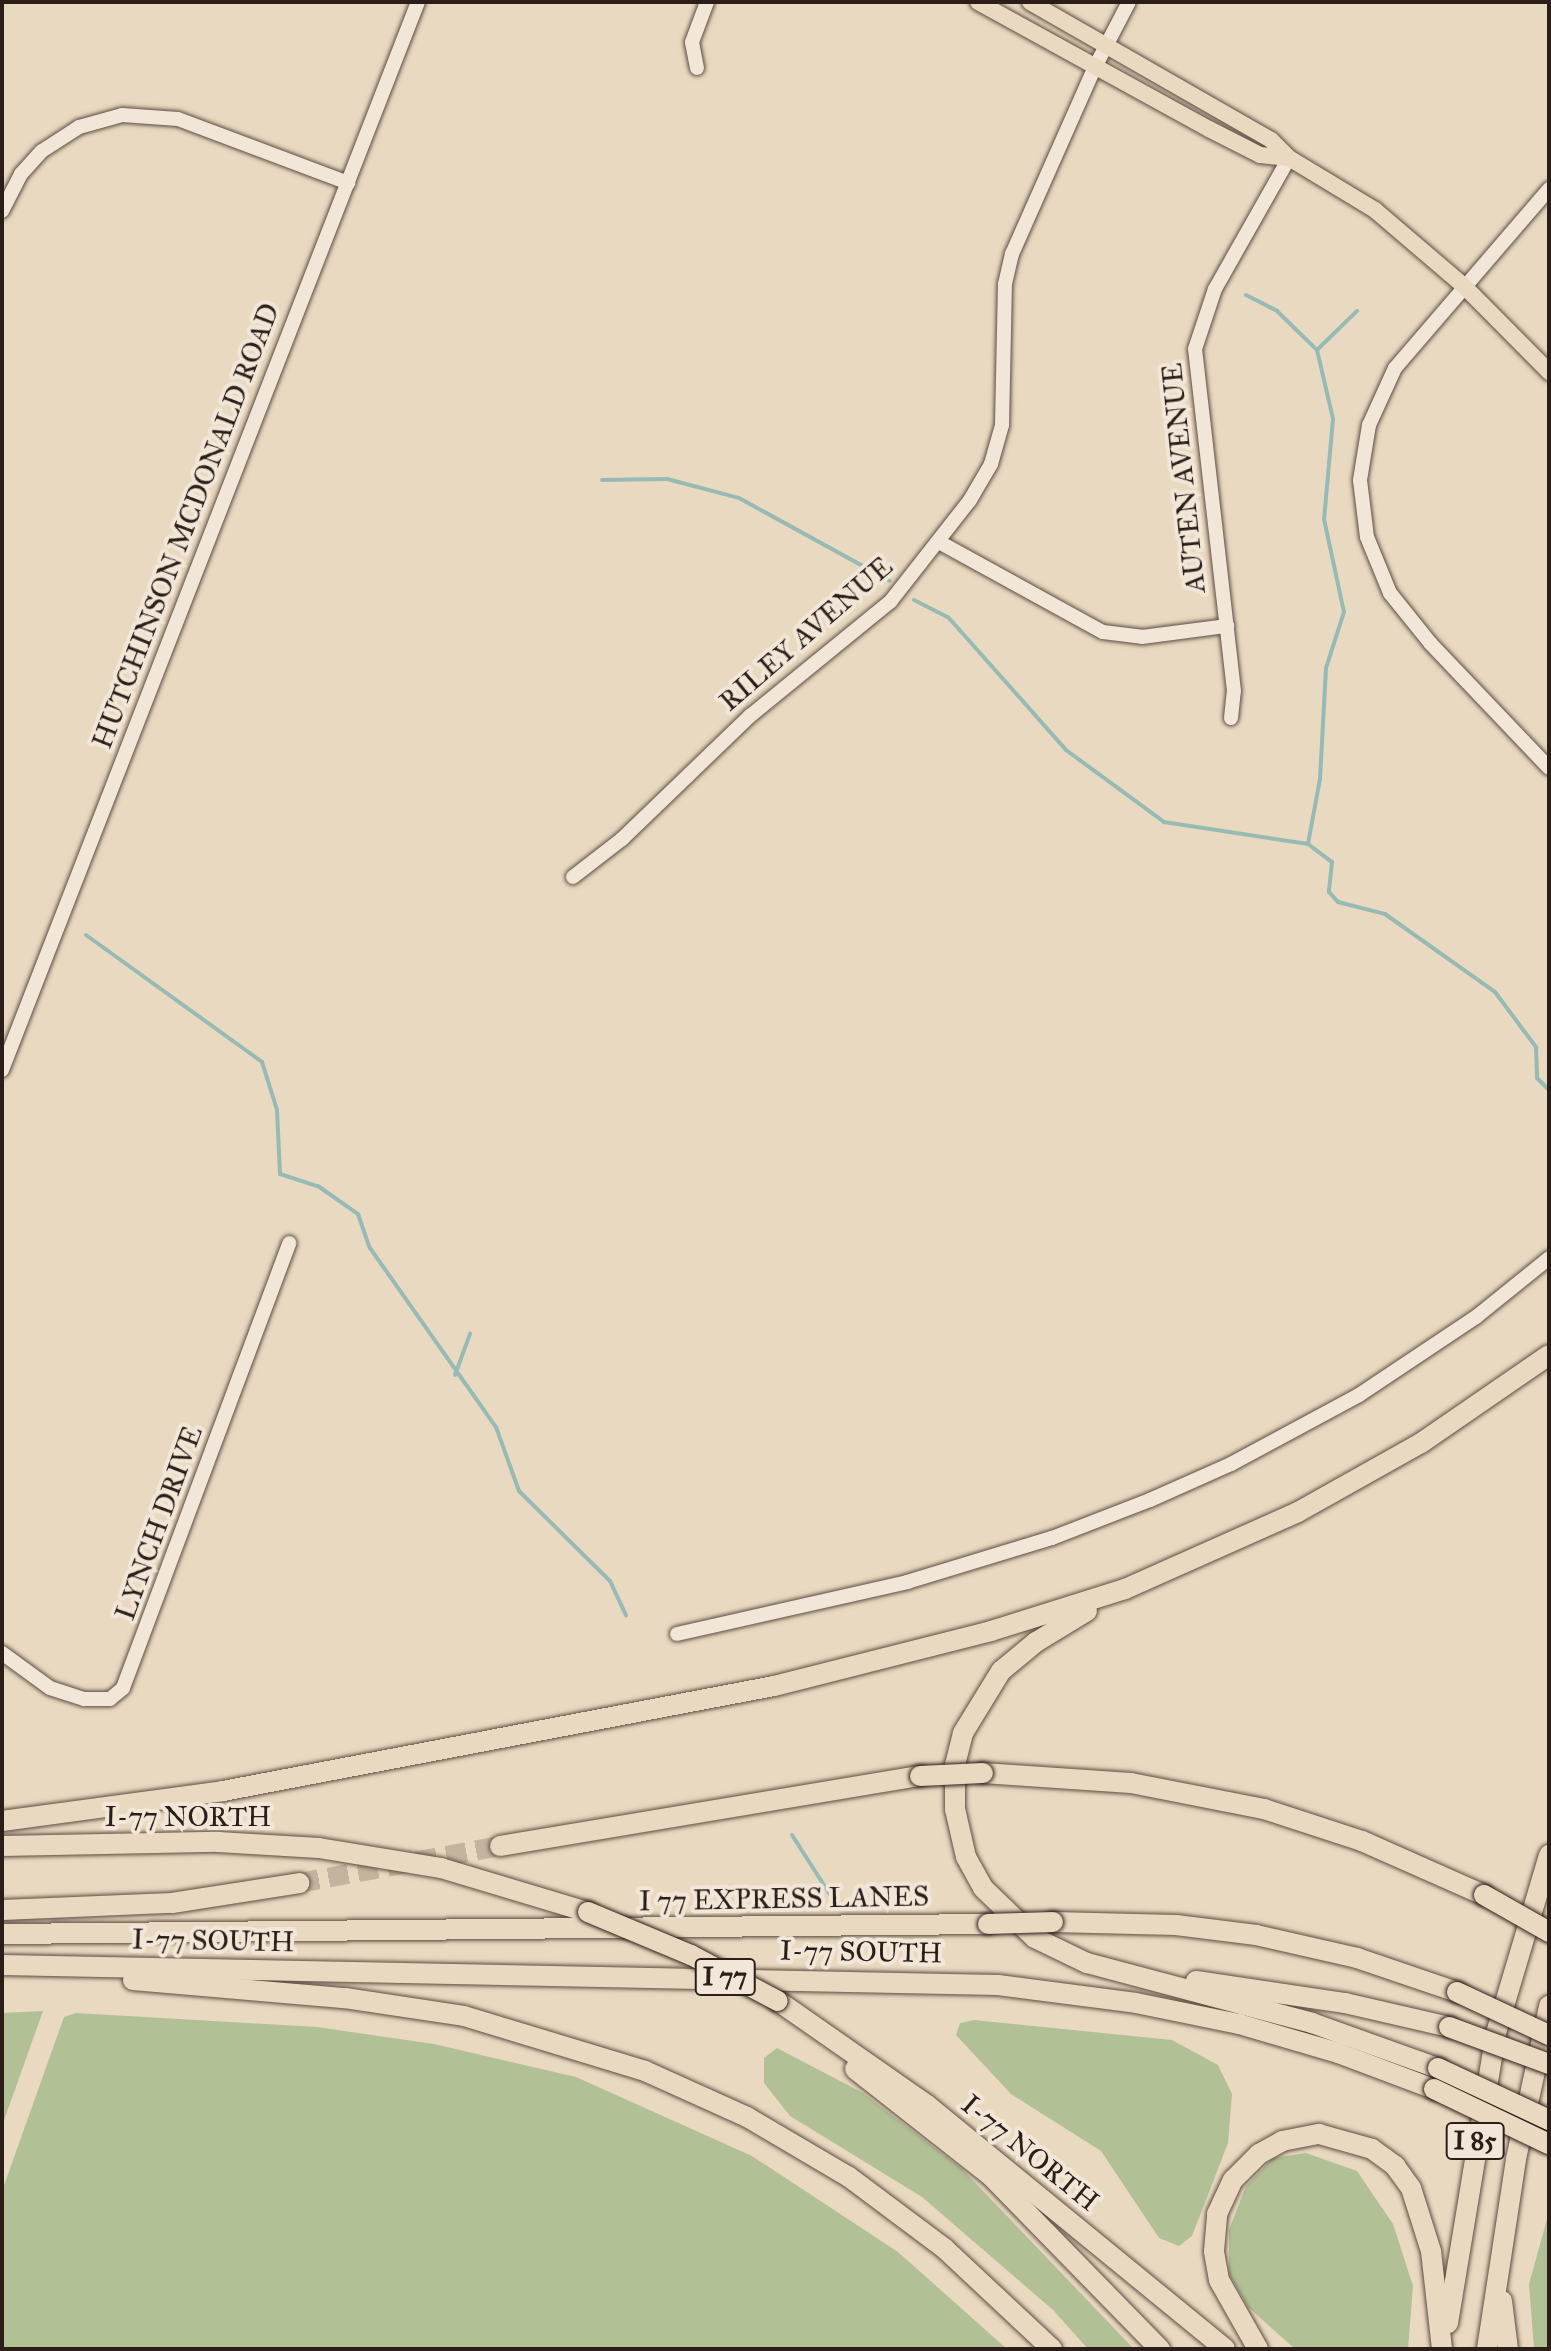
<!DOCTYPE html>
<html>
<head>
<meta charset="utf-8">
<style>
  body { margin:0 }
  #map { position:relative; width:1551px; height:2351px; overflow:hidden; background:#ead9c1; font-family:"IM FELL Great Primer",serif }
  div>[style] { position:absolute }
  .green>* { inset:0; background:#b2c096 }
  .stream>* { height:4px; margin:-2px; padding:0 2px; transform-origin:2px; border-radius:2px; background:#98bab5 }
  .highway-tunnel>* { height:20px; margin-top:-10px; transform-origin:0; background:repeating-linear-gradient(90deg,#c4b49f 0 20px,transparent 0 30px) }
  .roads { filter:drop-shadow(0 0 2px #5b4d42) drop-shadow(0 0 2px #5b4d42) }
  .minor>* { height:14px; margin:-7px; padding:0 7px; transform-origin:7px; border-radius:7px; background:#f1e6d7 }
  .major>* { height:16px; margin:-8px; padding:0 8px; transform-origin:8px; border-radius:8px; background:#ead9c1 }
  .highway>* { height:20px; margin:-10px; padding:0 10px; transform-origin:10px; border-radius:10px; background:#ead9c1 }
  .bridges { filter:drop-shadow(0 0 2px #2b1e18) drop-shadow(0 0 2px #2b1e18) }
  .highway-bridge>* { height:20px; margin:-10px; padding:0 10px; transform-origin:10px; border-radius:10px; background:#ead9c1 }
  span { translate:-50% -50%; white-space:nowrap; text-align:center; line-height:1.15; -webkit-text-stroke:8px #f1e6d7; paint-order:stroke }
  .shield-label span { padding:2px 6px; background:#f1e6d7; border:2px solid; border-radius:6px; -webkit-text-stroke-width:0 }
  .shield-label { font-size:26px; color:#2b1e18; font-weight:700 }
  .street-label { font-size:28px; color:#2b1e18 }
  .frame { position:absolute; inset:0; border:4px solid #2b1e18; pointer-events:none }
</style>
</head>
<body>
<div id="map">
  <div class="green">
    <div style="clip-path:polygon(43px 2011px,2px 2126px,2px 2013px)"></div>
    <div style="clip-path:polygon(76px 2013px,317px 2027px,434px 2044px,576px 2077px,752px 2156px,898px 2252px,1007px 2349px,2px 2349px,2px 2191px,64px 2017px)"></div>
    <div style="clip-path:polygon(974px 2020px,1172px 2040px,1218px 2065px,1232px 2094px,1228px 2143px,1192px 2236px,1179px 2246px,1159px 2238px,1101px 2151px,1011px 2094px,956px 2035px,960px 2023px)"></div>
    <div style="clip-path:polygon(777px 2048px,863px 2093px,962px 2169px,1134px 2349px,1088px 2349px,1053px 2310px,922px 2197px,790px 2116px,764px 2083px,764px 2058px)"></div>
    <div style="clip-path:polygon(1306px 2153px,1357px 2171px,1393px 2224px,1413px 2286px,1408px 2349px,1295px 2349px,1248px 2307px,1229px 2274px,1229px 2230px,1246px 2186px,1273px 2158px)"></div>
    <div style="clip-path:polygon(1549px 2212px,1549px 2349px,1534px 2349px,1529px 2284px)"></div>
  </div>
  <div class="stream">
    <div style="left:1246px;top:295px;width:35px;rotate:27deg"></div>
    <div style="left:1277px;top:311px;width:56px;rotate:44.3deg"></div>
    <div style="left:1317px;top:350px;width:71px;rotate:76.9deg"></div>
    <div style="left:1333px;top:419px;width:100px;rotate:95.1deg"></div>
    <div style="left:1324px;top:519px;width:95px;rotate:77.9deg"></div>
    <div style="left:1344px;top:612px;width:59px;rotate:107.8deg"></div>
    <div style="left:1326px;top:668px;width:111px;rotate:93.1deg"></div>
    <div style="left:1320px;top:779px;width:66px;rotate:100.5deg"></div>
    <div style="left:1317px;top:350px;width:56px;rotate:-44.3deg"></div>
    <div style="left:602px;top:480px;width:65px;rotate:-0.9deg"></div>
    <div style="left:667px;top:479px;width:74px;rotate:14.8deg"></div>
    <div style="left:739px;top:498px;width:172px;rotate:28.8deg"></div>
    <div style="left:914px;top:600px;width:38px;rotate:27deg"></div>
    <div style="left:948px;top:617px;width:178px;rotate:48.4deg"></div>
    <div style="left:1066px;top:750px;width:122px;rotate:36.3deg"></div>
    <div style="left:1164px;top:822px;width:146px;rotate:8.7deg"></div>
    <div style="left:1308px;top:844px;width:30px;rotate:37deg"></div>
    <div style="left:1332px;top:862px;width:30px;rotate:96deg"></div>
    <div style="left:1329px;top:892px;width:13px;rotate:48deg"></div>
    <div style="left:1338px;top:902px;width:49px;rotate:14.3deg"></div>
    <div style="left:1385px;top:914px;width:135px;rotate:35.3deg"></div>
    <div style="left:1495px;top:992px;width:69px;rotate:53.3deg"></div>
    <div style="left:1536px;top:1047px;width:31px;rotate:88deg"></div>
    <div style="left:1537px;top:1078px;width:17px;rotate:45deg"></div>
    <div style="left:86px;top:935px;width:217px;rotate:35.8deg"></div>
    <div style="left:262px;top:1062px;width:50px;rotate:72.6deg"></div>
    <div style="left:277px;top:1110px;width:64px;rotate:87.3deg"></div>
    <div style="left:280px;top:1174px;width:40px;rotate:18deg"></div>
    <div style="left:318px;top:1186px;width:49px;rotate:35deg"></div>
    <div style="left:358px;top:1214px;width:36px;rotate:71deg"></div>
    <div style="left:370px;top:1248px;width:219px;rotate:54.9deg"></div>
    <div style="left:496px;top:1427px;width:68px;rotate:70.2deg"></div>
    <div style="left:519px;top:1491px;width:128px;rotate:44.7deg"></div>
    <div style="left:610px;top:1581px;width:38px;rotate:65deg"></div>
    <div style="left:455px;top:1375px;width:44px;rotate:-69.9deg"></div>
    <div style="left:792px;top:1835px;width:78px;rotate:57.5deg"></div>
  </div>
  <div class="highway-tunnel">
    <div style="left:299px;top:1883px;width:204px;rotate:-10.4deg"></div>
  </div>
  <div class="roads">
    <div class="minor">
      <div style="left:697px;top:68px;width:26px;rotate:-101deg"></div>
      <div style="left:692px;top:42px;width:43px;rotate:-69.4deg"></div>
      <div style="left:1549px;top:189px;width:236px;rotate:130.7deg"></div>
      <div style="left:1395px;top:368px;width:63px;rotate:114.5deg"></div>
      <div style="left:1369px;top:425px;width:56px;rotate:99.3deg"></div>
      <div style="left:1360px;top:480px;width:57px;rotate:83deg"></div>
      <div style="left:1367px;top:537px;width:61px;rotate:67.7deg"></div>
      <div style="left:1390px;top:593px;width:65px;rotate:51.2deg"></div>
      <div style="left:1431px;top:644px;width:171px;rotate:46.4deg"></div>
      <div style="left:2px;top:211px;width:42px;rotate:-62.8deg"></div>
      <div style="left:21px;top:174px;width:31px;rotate:-48deg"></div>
      <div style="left:42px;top:151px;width:44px;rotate:-33deg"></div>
      <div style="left:79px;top:127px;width:45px;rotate:-15.6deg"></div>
      <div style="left:122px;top:115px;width:56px;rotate:4.1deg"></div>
      <div style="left:178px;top:119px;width:182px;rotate:20.6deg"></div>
      <div style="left:939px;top:542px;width:187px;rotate:28.8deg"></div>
      <div style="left:1103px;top:632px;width:39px;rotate:7deg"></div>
      <div style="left:1142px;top:637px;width:86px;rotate:-7.4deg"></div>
      <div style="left:1231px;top:718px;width:27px;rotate:-84deg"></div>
      <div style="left:1234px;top:691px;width:344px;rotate:-96.5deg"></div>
      <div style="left:1195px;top:349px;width:63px;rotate:-71.6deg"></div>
      <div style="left:1215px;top:289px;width:150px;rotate:-60.5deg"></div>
      <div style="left:573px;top:877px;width:62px;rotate:-37.8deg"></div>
      <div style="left:622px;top:839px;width:178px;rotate:-43.9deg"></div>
      <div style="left:750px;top:716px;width:181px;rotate:-39.2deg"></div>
      <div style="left:890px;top:602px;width:130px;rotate:-51.9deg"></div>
      <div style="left:970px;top:500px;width:42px;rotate:-59.7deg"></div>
      <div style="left:991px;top:464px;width:41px;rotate:-74.2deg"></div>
      <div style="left:1002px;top:425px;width:141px;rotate:-88.8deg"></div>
      <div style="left:1005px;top:284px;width:31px;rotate:-77deg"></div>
      <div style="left:1012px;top:254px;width:205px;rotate:-66.1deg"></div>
      <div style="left:1095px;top:67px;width:73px;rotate:-62.4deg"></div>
      <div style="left:2px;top:1070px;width:1146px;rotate:-68.72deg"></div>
      <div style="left:677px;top:1634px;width:236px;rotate:-12.7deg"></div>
      <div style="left:907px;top:1582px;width:152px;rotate:-16.9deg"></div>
      <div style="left:1052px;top:1538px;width:105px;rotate:-21.2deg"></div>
      <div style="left:1150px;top:1500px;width:89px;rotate:-24deg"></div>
      <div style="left:1231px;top:1464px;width:145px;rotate:-28.3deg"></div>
      <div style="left:1359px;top:1395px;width:141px;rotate:-33.7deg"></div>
      <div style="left:1476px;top:1317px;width:94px;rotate:-38.9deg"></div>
      <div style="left:2px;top:1653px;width:59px;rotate:36.1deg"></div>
      <div style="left:50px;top:1688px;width:36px;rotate:18deg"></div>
      <div style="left:84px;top:1699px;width:26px"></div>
      <div style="left:110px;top:1699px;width:17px;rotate:-40deg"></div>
      <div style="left:123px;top:1688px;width:475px;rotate:-69.5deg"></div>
    </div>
    <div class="major">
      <div style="left:978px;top:2px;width:264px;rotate:28.8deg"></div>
      <div style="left:1209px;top:129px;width:57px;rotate:27deg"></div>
      <div style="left:1260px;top:155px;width:29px;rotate:6deg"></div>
      <div style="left:1030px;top:2px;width:278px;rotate:29.8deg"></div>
      <div style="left:1271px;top:140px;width:25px;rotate:45deg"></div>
      <div style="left:1289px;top:158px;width:100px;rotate:31.2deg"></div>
      <div style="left:1375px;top:210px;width:118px;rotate:40.5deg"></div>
      <div style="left:1465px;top:287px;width:120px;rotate:45.3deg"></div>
    </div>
    <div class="highway">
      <div style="left:1087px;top:1611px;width:60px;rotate:148.7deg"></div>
      <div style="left:1036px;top:1642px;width:45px;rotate:140.4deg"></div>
      <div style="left:1001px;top:1671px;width:73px;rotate:121.5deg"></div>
      <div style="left:963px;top:1733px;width:32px;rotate:104deg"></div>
      <div style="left:955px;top:1764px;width:45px;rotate:90deg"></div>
      <div style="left:955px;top:1809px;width:49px;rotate:77.1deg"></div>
      <div style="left:966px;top:1857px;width:35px;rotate:61deg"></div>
      <div style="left:983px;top:1888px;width:72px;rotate:43.9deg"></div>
      <div style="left:1035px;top:1938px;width:58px;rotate:25.7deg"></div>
      <div style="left:1087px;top:1963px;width:233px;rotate:14.9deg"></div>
      <div style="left:1312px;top:2023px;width:134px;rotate:19.7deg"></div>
      <div style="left:983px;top:1773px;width:148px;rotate:3.9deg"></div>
      <div style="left:1131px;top:1783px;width:136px;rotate:11.1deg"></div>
      <div style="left:1264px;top:1809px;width:103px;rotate:18.1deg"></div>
      <div style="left:1362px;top:1841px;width:133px;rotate:23.9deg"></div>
      <div style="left:2px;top:1821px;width:223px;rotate:-7.7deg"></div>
      <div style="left:223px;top:1791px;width:561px;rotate:-10.79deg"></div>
      <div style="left:774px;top:1686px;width:224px;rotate:-14.2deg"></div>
      <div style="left:991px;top:1631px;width:140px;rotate:-17.4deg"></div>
      <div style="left:1125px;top:1589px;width:189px;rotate:-24deg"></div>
      <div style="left:1298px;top:1512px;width:141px;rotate:-29.3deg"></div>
      <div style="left:1421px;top:1443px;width:155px;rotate:-34.5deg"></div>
      <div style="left:2px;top:1846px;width:216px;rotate:-1.1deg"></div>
      <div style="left:218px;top:1842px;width:101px;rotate:3.4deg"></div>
      <div style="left:319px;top:1848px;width:124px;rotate:9.3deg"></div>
      <div style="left:441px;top:1868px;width:153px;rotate:16.7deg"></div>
      <div style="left:500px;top:1846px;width:426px;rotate:-9.5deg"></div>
      <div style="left:2px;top:1910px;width:170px;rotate:-2.4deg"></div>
      <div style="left:172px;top:1903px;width:129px;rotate:-8.9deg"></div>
      <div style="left:1053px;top:1922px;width:123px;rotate:1.4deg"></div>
      <div style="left:1176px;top:1925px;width:81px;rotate:7.1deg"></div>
      <div style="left:1256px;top:1935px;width:104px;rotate:12.8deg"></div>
      <div style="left:1357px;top:1958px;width:106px;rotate:18.8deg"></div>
      <div style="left:2px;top:1934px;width:986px;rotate:-0.58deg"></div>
      <div style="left:2px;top:1965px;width:996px;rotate:1.15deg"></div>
      <div style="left:998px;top:1985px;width:139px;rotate:7.4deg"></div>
      <div style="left:1136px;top:2003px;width:105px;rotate:11.5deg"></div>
      <div style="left:1239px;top:2024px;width:103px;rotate:16.3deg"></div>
      <div style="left:1338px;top:2053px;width:103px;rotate:20.6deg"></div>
      <div style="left:133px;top:1980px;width:213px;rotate:4.9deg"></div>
      <div style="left:345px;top:1998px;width:120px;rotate:8.6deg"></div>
      <div style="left:464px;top:2016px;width:189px;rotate:16.9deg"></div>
      <div style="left:645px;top:2071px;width:112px;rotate:24.3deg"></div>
      <div style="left:747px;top:2117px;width:118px;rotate:30.5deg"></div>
      <div style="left:849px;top:2177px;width:119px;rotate:36.8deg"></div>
      <div style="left:944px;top:2248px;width:148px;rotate:43.1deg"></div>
      <div style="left:1196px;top:1981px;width:151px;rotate:8.4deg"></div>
      <div style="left:1345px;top:2003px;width:107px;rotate:13deg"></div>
      <div style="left:778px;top:2001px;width:182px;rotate:34.9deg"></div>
      <div style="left:927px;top:2105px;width:385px;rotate:39.3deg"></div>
      <div style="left:855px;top:2069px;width:173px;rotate:38.2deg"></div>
      <div style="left:991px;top:2176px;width:242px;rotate:45.7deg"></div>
      <div style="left:1502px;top:2301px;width:48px;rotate:82.9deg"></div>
      <div style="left:1448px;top:2323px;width:294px;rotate:-80.6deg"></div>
      <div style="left:1496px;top:2033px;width:186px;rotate:-73.4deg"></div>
      <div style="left:1258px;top:2349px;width:79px;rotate:-119.5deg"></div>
      <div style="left:1219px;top:2280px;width:29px;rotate:-100deg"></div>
      <div style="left:1214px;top:2251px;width:37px;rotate:-85deg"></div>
      <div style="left:1217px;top:2214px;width:38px;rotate:-65deg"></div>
      <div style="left:1233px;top:2180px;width:37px;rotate:-45deg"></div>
      <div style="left:1259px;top:2154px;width:26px;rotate:-29deg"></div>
      <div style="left:1282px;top:2141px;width:38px;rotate:-11deg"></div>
      <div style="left:1319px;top:2134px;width:55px;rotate:15.8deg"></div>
      <div style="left:1372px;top:2149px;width:29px;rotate:36deg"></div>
      <div style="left:1395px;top:2166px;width:27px;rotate:54deg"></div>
      <div style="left:1411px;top:2188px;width:66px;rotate:72.4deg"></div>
      <div style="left:1431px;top:2251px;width:99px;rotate:83.6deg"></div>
      <div style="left:1487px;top:2349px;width:192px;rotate:-81.3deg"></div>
      <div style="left:1516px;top:2159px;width:157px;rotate:-77.8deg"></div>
    </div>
  </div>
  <div class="bridges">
    <div class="highway-bridge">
      <div style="left:920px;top:1776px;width:63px;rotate:-2.7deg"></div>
      <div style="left:1484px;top:1895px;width:75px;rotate:29.6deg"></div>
      <div style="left:588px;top:1912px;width:112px;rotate:22.7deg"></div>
      <div style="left:691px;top:1955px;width:98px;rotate:27.9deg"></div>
      <div style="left:988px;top:1924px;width:65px;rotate:-1.8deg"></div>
      <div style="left:1457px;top:1992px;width:102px;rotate:25.1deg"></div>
      <div style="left:1449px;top:2027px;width:107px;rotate:20.3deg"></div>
      <div style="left:1438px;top:2068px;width:123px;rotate:25.1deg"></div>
      <div style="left:1434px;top:2089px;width:127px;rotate:25.6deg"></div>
    </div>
  </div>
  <div class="shield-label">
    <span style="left:725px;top:1977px">I 77</span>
    <span style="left:1475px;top:2141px">I 85</span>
  </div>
  <div class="street-label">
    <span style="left:1184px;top:478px;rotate:-96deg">AUTEN AVENUE</span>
    <span style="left:186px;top:526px;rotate:-69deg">HUTCHINSON MCDONALD ROAD</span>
    <span style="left:806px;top:634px;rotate:-41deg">RILEY AVENUE</span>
    <span style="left:159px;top:1523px;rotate:-70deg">LYNCH DRIVE</span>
    <span style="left:188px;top:1817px">I-77 NORTH</span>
    <span style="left:784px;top:1899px;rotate:-1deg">I 77 EXPRESS LANES</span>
    <span style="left:213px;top:1941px;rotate:1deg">I-77 SOUTH</span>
    <span style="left:861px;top:1952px;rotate:1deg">I-77 SOUTH</span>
    <span style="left:1030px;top:2153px;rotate:39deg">I-77 NORTH</span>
  </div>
  <div class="frame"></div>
</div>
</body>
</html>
